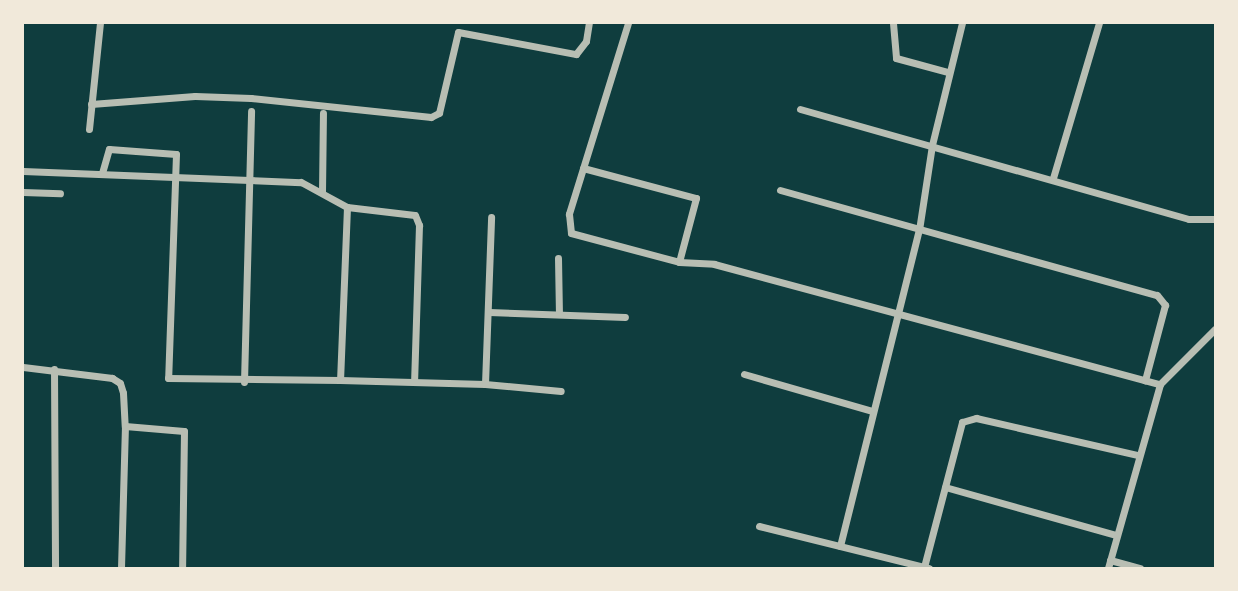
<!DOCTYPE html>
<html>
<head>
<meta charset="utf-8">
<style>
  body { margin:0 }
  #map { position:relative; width:1238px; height:591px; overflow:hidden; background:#0f3d3e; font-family:Raleway,sans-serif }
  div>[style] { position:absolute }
  .minor>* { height:7px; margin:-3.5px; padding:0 3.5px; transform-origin:3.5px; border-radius:3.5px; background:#b8beb3 }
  span { translate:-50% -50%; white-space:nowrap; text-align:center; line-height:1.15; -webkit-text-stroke:6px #f1e9da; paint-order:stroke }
  .frame { position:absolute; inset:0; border:24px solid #f1e9da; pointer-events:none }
</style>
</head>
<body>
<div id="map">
  <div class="minor">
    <div style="left:628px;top:23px;width:200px;rotate:107.2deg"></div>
    <div style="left:569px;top:214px;width:19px;rotate:84deg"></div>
    <div style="left:571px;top:233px;width:112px;rotate:15deg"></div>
    <div style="left:679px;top:262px;width:35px;rotate:3deg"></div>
    <div style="left:714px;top:264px;width:462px;rotate:15.1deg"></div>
    <div style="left:893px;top:23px;width:35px;rotate:85deg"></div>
    <div style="left:896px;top:58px;width:54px;rotate:15.1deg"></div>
    <div style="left:91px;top:104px;width:104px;rotate:-4.4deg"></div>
    <div style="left:195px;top:96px;width:56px;rotate:2deg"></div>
    <div style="left:251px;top:98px;width:181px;rotate:6deg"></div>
    <div style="left:431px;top:117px;width:9px;rotate:-27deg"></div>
    <div style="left:439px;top:113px;width:83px;rotate:-76.8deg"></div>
    <div style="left:458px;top:32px;width:120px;rotate:10.6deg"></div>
    <div style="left:576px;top:54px;width:16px;rotate:-52deg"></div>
    <div style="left:586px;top:41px;width:18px;rotate:-81deg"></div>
    <div style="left:800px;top:109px;width:404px;rotate:15.8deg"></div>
    <div style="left:1189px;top:219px;width:26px"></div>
    <div style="left:89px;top:129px;width:107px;rotate:-84.1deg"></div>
    <div style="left:583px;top:168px;width:117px;rotate:14.9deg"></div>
    <div style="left:696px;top:198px;width:66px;rotate:104.9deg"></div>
    <div style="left:23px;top:171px;width:278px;rotate:2.3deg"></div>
    <div style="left:301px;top:182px;width:52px;rotate:28.5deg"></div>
    <div style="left:347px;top:207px;width:68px;rotate:6.7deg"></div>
    <div style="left:415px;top:215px;width:11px;rotate:68deg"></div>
    <div style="left:419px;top:225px;width:156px;rotate:91.8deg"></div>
    <div style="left:102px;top:173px;width:25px;rotate:-74deg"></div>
    <div style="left:109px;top:149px;width:67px;rotate:4.3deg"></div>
    <div style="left:176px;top:154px;width:224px;rotate:92deg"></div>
    <div style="left:168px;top:378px;width:172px;rotate:0.7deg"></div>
    <div style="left:1053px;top:178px;width:162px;rotate:-73.5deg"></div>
    <div style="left:780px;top:190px;width:391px;rotate:15.6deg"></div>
    <div style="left:1157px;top:295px;width:13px;rotate:51deg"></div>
    <div style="left:1165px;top:305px;width:78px;rotate:104.9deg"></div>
    <div style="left:23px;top:192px;width:37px;rotate:2deg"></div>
    <div style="left:322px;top:192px;width:79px;rotate:-89.3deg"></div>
    <div style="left:347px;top:207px;width:173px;rotate:92.3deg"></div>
    <div style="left:340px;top:380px;width:145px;rotate:1.6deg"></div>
    <div style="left:485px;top:384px;width:76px;rotate:5.3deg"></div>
    <div style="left:558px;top:258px;width:56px;rotate:89deg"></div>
    <div style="left:489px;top:312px;width:136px;rotate:2.1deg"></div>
    <div style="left:23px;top:367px;width:90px;rotate:7deg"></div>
    <div style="left:112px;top:378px;width:9px;rotate:32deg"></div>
    <div style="left:120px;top:383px;width:10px;rotate:73deg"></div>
    <div style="left:123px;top:393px;width:33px;rotate:87deg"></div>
    <div style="left:125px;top:426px;width:59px;rotate:4.8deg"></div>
    <div style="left:184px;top:431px;width:137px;rotate:90.8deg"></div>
    <div style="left:54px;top:369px;width:199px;rotate:89.7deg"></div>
    <div style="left:744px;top:374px;width:133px;rotate:16.1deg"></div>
    <div style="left:244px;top:382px;width:271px;rotate:-88.5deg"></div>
    <div style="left:485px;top:384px;width:167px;rotate:-87.9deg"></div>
    <div style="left:945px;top:487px;width:178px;rotate:15.7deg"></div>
    <div style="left:759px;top:526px;width:175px;rotate:13.9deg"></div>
    <div style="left:840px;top:546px;width:326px;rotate:-76deg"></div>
    <div style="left:919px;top:230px;width:86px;rotate:-81.3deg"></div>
    <div style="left:932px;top:145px;width:126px;rotate:-76.2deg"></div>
    <div style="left:1110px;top:560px;width:31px;rotate:15deg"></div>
    <div style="left:924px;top:567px;width:150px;rotate:-75.3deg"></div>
    <div style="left:962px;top:422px;width:15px;rotate:-16deg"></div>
    <div style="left:976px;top:418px;width:165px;rotate:12.9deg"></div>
    <div style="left:121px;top:568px;width:142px;rotate:-88.4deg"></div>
    <div style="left:1108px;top:568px;width:191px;rotate:-74.2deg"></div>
    <div style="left:1160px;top:384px;width:78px;rotate:-45deg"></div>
  </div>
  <div class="frame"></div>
</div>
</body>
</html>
